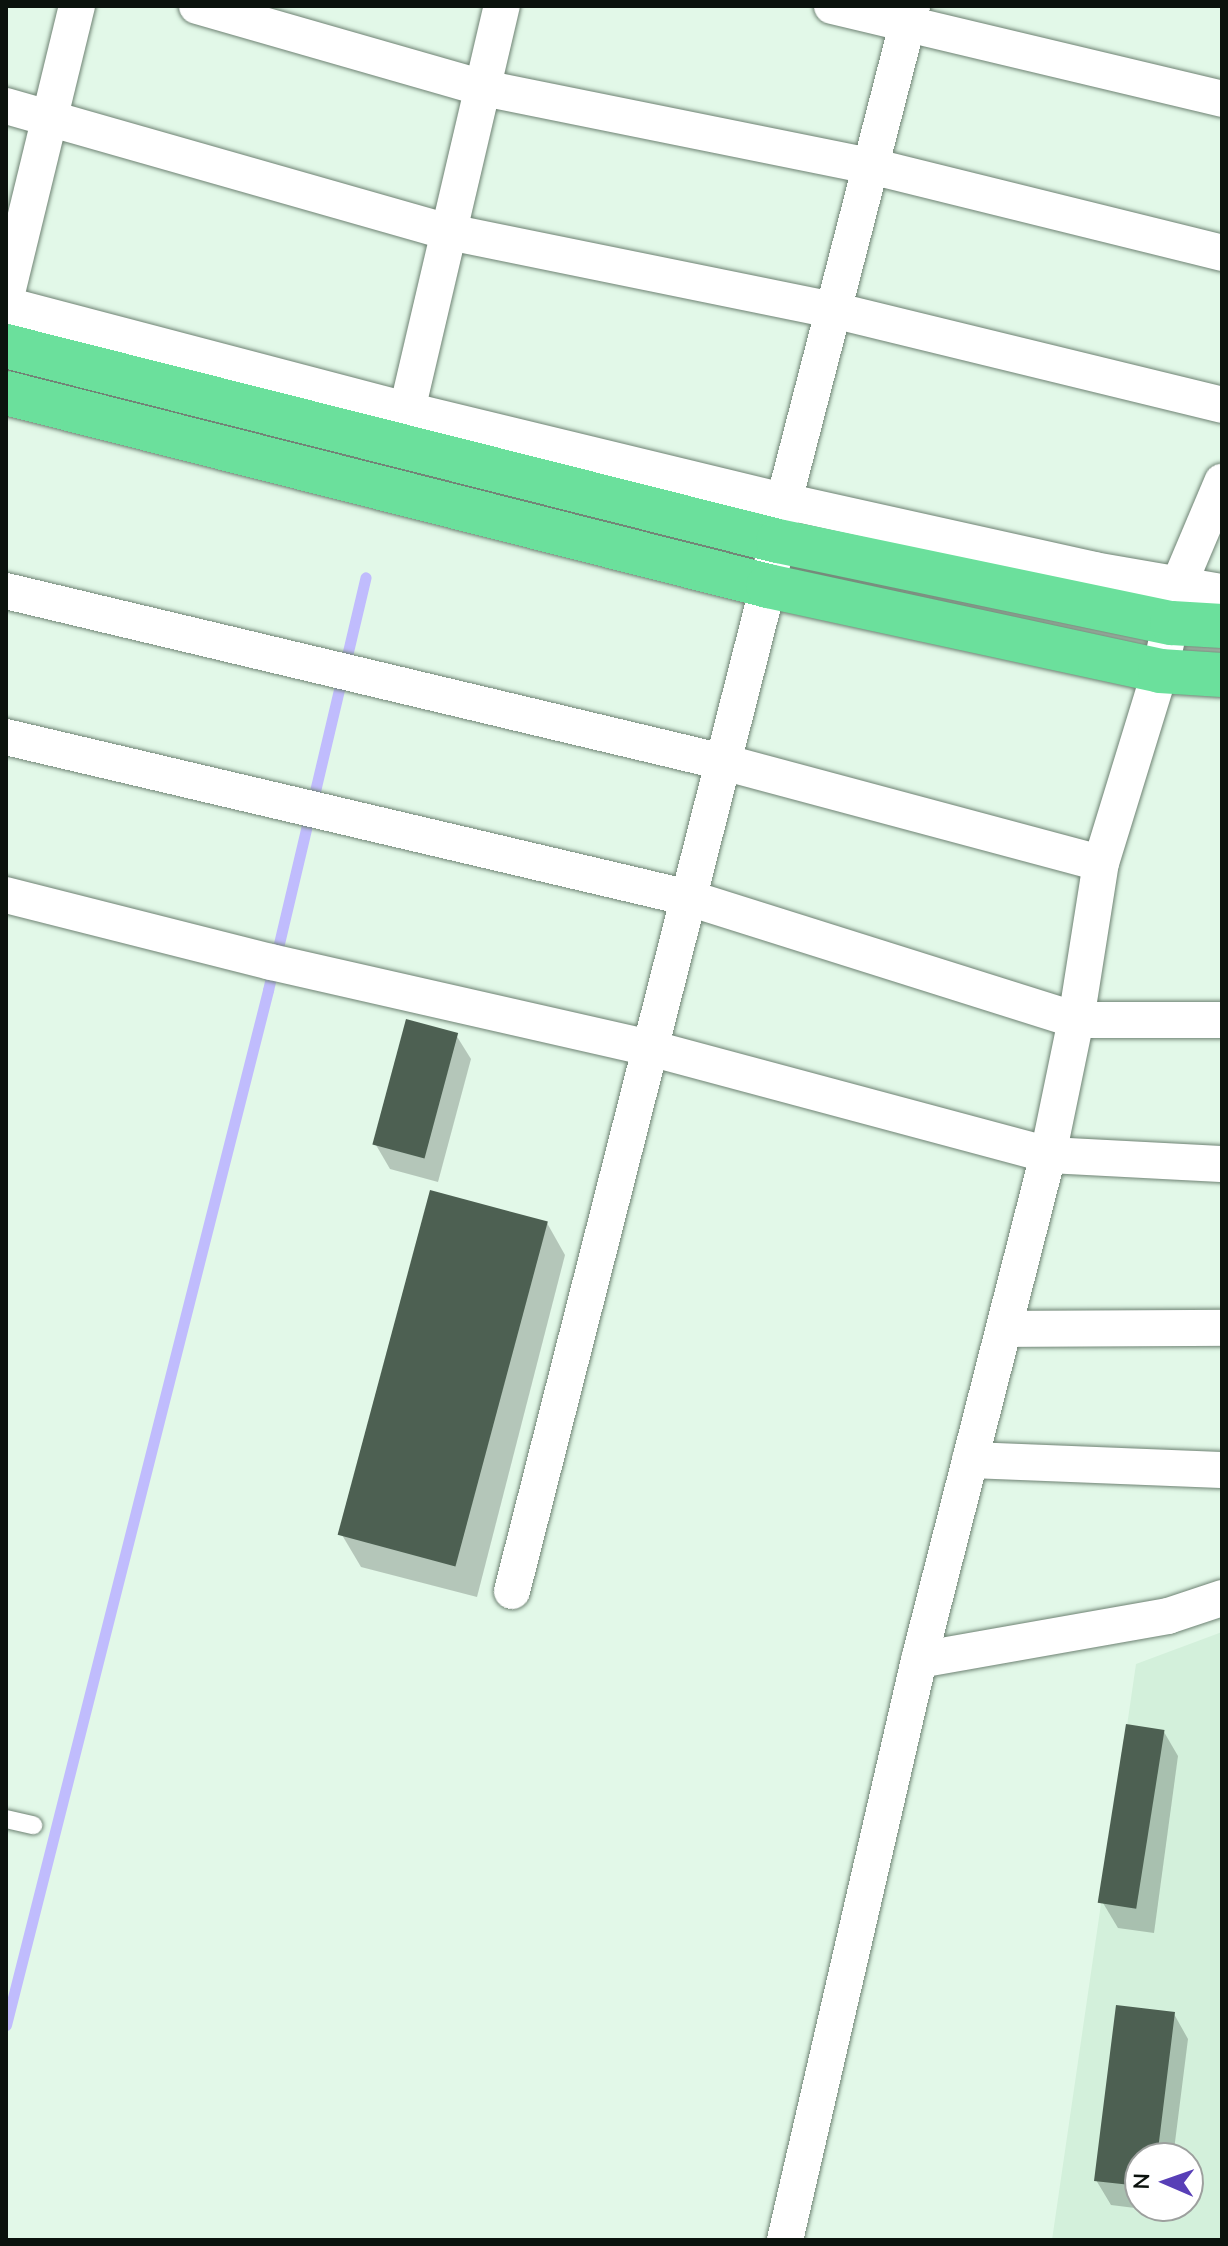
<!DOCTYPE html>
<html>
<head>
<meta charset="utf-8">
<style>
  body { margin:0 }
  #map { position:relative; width:1228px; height:2246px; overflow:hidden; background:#e2f8e8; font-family:"Nunito Sans",sans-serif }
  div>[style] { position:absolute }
  .built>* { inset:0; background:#d3f0db }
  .shadow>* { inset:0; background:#0003 }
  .stream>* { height:11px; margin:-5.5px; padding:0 5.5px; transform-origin:5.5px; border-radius:5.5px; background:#c0bcfd }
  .building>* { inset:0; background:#4d6052; transform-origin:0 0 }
  .roads { filter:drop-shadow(0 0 2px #6e8273) drop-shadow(0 0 2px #6e8273) }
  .service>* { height:18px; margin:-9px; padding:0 9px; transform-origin:9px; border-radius:9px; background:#fff }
  .minor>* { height:36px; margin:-18px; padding:0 18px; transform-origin:18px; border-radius:18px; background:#fff }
  .trunk>* { height:44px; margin:-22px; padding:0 22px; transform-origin:22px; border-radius:22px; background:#6be09c }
  span { translate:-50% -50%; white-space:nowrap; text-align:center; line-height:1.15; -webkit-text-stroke:8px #fff; paint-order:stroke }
  .frame { position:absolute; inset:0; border:8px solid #0b120d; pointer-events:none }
  .north { position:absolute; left:1124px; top:2142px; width:80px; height:80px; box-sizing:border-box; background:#fff; border:2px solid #9da09e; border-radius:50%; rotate:272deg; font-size:22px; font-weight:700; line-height:32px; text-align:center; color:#0b120d }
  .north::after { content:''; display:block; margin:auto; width:28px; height:36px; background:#583fb7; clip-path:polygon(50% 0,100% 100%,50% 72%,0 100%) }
</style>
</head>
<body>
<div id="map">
  <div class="built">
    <div style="clip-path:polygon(evenodd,1222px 1632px,1222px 2240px,1052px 2240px,1136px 1664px,1222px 1632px,1140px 2158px,1188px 2158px,1188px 2206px,1140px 2206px,1140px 2158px)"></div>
  </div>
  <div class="shadow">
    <div style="clip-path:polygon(456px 1035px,471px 1059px,438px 1182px,390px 1169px,376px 1145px)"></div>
    <div style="clip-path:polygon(547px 1223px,565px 1255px,477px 1597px,361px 1567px,342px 1535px)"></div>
    <div style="clip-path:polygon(1164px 1732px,1178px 1756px,1154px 1933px,1118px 1928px,1103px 1903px)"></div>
    <div style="clip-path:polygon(1174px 2014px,1188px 2039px,1173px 2158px,1140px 2158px,1140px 2206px,1167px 2206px,1167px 2212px,1111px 2205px,1096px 2180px)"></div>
  </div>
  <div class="stream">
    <div style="left:6px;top:2025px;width:1068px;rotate:-75.79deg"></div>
    <div style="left:268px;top:990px;width:424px;rotate:-76.7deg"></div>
  </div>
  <div class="building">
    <div style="left:406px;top:1019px;width:54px;height:130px;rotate:15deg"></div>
    <div style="left:430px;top:1190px;width:122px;height:357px;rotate:15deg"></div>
    <div style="left:1126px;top:1724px;width:39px;height:181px;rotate:9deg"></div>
    <div style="clip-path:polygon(1116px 2005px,1175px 2012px,1157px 2158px,1140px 2158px,1140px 2186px,1094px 2181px)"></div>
  </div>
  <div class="roads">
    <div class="service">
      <div style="left:6px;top:1819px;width:28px;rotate:13deg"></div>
    </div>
    <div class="minor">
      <div style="left:197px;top:6px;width:298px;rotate:16deg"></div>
      <div style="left:483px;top:88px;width:396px;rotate:11.4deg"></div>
      <div style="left:871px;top:166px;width:362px;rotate:13.9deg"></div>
      <div style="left:832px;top:6px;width:401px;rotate:13.4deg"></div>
      <div style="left:6px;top:106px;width:461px;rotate:15.9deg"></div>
      <div style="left:449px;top:232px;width:392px;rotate:11.5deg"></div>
      <div style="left:833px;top:310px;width:400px;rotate:13.7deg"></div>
      <div style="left:6px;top:297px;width:300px;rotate:-76.3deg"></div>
      <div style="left:6px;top:305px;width:415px;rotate:14.7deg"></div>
      <div style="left:407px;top:410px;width:388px;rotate:13.6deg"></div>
      <div style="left:784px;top:501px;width:318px;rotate:12.5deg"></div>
      <div style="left:1094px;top:570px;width:130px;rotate:9.8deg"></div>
      <div style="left:407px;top:410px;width:415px;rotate:-76.8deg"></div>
      <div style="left:6px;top:591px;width:737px;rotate:13.41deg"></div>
      <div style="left:723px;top:762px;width:391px;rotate:15deg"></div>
      <div style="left:6px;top:737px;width:702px;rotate:13.26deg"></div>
      <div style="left:689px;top:898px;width:406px;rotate:17.5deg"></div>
      <div style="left:1076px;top:1020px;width:146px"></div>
      <div style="left:6px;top:895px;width:273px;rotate:14.2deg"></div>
      <div style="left:271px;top:962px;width:389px;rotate:12.8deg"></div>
      <div style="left:650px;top:1048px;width:412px;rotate:15deg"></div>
      <div style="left:1048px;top:1155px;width:174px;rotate:3deg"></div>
      <div style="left:1006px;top:1329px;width:216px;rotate:-0.3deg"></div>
      <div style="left:970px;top:1460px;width:252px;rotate:2.3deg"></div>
      <div style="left:512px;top:1591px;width:1037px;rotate:-75.71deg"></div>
      <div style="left:768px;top:586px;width:86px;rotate:-79.3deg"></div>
      <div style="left:784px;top:501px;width:511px;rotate:-75.5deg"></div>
      <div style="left:919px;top:1660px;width:253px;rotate:-10deg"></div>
      <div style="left:1168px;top:1616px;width:57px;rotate:-18.4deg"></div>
      <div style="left:785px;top:2240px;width:595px;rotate:-76.99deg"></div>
      <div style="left:919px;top:1660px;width:521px;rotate:-75.67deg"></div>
      <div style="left:1048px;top:1155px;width:138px;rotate:-78.3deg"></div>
      <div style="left:1076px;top:1020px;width:159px;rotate:-81deg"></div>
      <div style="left:1101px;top:863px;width:201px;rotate:-72.9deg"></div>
      <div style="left:1160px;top:671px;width:89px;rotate:-77.7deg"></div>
      <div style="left:1179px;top:584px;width:111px;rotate:-67.1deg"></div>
    </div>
    <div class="trunk">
      <div style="left:6px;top:346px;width:796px;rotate:14.18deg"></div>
      <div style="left:778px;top:541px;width:402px;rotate:11.8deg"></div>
      <div style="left:1172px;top:623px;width:50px;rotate:3.4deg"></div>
      <div style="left:6px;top:393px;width:786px;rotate:14.21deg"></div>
      <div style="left:768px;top:586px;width:401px;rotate:12.2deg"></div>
      <div style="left:1160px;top:671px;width:62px;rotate:3.7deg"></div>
    </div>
  </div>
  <div class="frame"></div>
  <div class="north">N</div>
</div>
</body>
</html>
